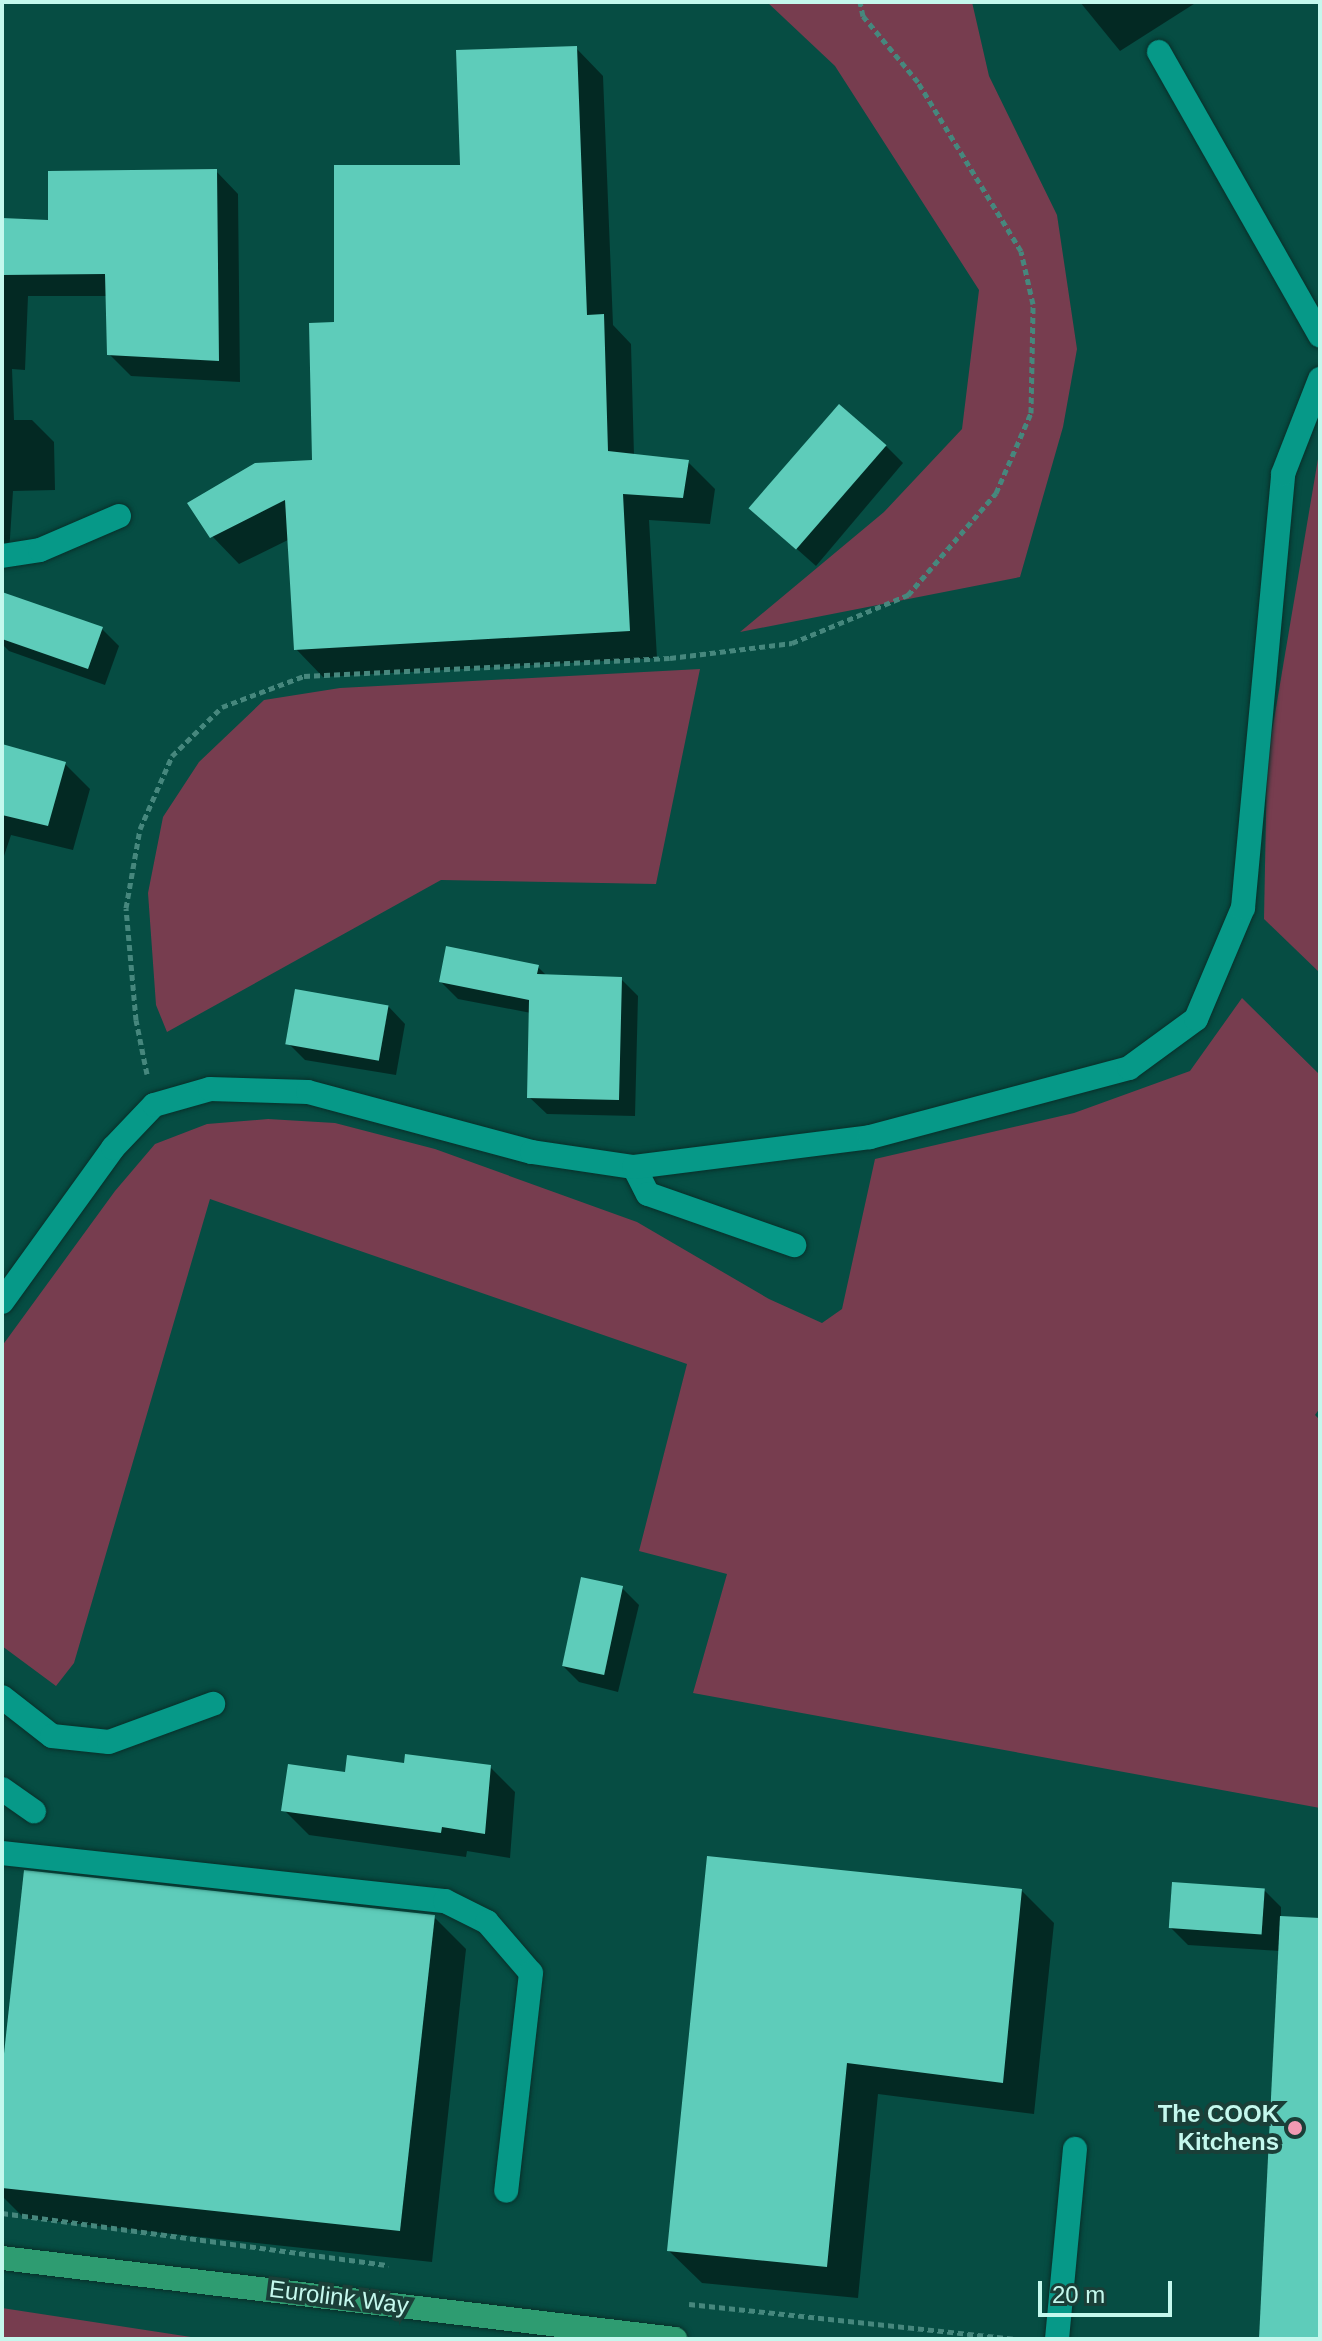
<!DOCTYPE html>
<html>
<head>
<meta charset="utf-8">
<style>
  body { margin:0 }
  #map { position:relative; width:1322px; height:2341px; overflow:hidden; background:#064d43; font-family:Arial,sans-serif }
  div>[style] { position:absolute }
  .green>* { inset:0; background:#773d4f }
  .shadow>* { inset:0; background:#0007 }
  .building>* { inset:0; background:#5eccba; transform-origin:0 0 }
  .path>* { height:5px; margin-top:-2.5px; transform-origin:0; background:repeating-linear-gradient(90deg,#46877d 0 6px,transparent 0 10px) }
  .roads { filter:drop-shadow(0 0 2px #082f29) drop-shadow(0 0 2px #082f29) }
  .service>* { height:24px; margin:-12px; padding:0 12px; transform-origin:12px; border-radius:12px; background:#069988 }
  .minor>* { height:24px; margin:-12px; padding:0 12px; transform-origin:12px; border-radius:12px; background:#069988 }
  .secondary>* { height:24px; margin:-12px; padding:0 12px; transform-origin:12px; border-radius:12px; background:#2e9c71 }
  .dots>* { width:22px; height:22px; translate:-50% -50%; box-sizing:border-box; border:4px solid #1a3f38; border-radius:50% }
  span { translate:-50% -50%; white-space:nowrap; text-align:center; line-height:1.15; -webkit-text-stroke:8px #1a3f38; paint-order:stroke }
  .poi-label { font-size:24px; color:#c4f8ed; font-weight:700 }
  .right { translate:-100% -50%; text-align:right }
  .street-label { font-size:24px; color:#c4f8ed }
  .frame { position:absolute; inset:0; border:4px solid #c4f8ed; pointer-events:none }
  .scale { position:absolute; left:1038px; top:2281px; width:134px; height:36px; box-sizing:border-box; border:4px solid #c4f8ed; border-top:0; padding-left:10px; font-size:24px; line-height:28px; white-space:nowrap; color:#c4f8ed; -webkit-text-stroke:6px #1a3f38; paint-order:stroke }
</style>
</head>
<body>
<div id="map">
  <div class="green">
    <div style="clip-path:polygon(767px 2px,972px 2px,989px 76px,1057px 215px,1077px 349px,1063px 427px,1020px 577px,740px 632px,884px 512px,962px 429px,979px 290px,835px 66px)"></div>
    <div style="clip-path:polygon(1320px 447px,1320px 973px,1264px 919px,1267px 761px)"></div>
    <div style="clip-path:polygon(700px 669px,656px 884px,441px 880px,167px 1032px,156px 1005px,148px 893px,163px 817px,199px 762px,264px 700px,340px 688px)"></div>
    <div style="clip-path:polygon(1242px 998px,1320px 1075px,1320px 1408px,1315px 1415px,1320px 1420px,1320px 1808px,693px 1693px,727px 1574px,639px 1551px,687px 1364px,210px 1199px,74px 1663px,56px 1686px,2px 1646px,2px 1346px,115px 1191px,155px 1144px,207px 1124px,268px 1119px,335px 1123px,435px 1149px,637px 1222px,769px 1299px,822px 1323px,842px 1309px,875px 1159px,1074px 1113px,1190px 1071px)"></div>
    <div style="clip-path:polygon(2px 2308px,191px 2337px,209px 2339px,2px 2339px)"></div>
  </div>
  <div class="shadow">
    <div style="clip-path:polygon(1080px 2px,1197px 2px,1120px 51px)"></div>
    <div style="clip-path:polygon(576px 48px,603px 76px,613px 325px,631px 344px,634px 456px,688px 462px,715px 489px,710px 524px,649px 520px,657px 658px,323px 677px,296px 649px,290px 539px,239px 564px,212px 536px,314px 462px,336px 324px,462px 167px)"></div>
    <div style="clip-path:polygon(216px 171px,238px 194px,240px 382px,131px 376px,109px 354px,107px 296px,28px 296px,25px 370px,12px 369px,14px 420px,32px 420px,54px 442px,55px 490px,13px 491px,9px 554px,2px 553px,2px 220px,50px 223px)"></div>
    <div style="clip-path:polygon(886px 446px,903px 463px,816px 566px,752px 509px)"></div>
    <div style="clip-path:polygon(2px 604px,102px 629px,119px 646px,105px 685px,9px 651px,2px 644px)"></div>
    <div style="clip-path:polygon(2px 746px,65px 764px,90px 789px,73px 850px,11px 835px,2px 862px)"></div>
    <div style="clip-path:polygon(538px 967px,547px 976px,621px 979px,638px 996px,635px 1116px,547px 1114px,529px 1097px,531px 1013px,458px 999px,441px 982px)"></div>
    <div style="clip-path:polygon(388px 1006px,405px 1024px,396px 1075px,305px 1060px,288px 1043px)"></div>
    <div style="clip-path:polygon(622px 1588px,639px 1605px,618px 1692px,579px 1682px,562px 1665px)"></div>
    <div style="clip-path:polygon(490px 1767px,515px 1792px,510px 1858px,467px 1851px,466px 1857px,309px 1835px,284px 1810px,347px 1774px)"></div>
    <div style="clip-path:polygon(709px 1859px,1021px 1890px,1054px 1923px,1034px 2114px,878px 2094px,858px 2298px,702px 2283px,669px 2251px)"></div>
    <div style="clip-path:polygon(1264px 1890px,1281px 1907px,1281px 1918px,1320px 1920px,1320px 2339px,1263px 2339px,1280px 1951px,1188px 1945px,1171px 1928px)"></div>
    <div style="clip-path:polygon(434px 1917px,466px 1949px,432px 2262px,24px 2218px,2px 2196px,2px 2090px)"></div>
  </div>
  <div class="building">
    <div style="clip-path:polygon(577px 46px,587px 315px,604px 314px,608px 451px,689px 460px,683px 498px,623px 494px,630px 631px,294px 650px,285px 500px,210px 538px,187px 503px,255px 463px,312px 460px,309px 323px,334px 322px,334px 165px,460px 165px,456px 50px)"></div>
    <div style="clip-path:polygon(217px 169px,219px 361px,107px 355px,105px 274px,2px 275px,2px 218px,48px 220px,48px 171px)"></div>
    <div style="left:839px;top:404px;width:63px;height:138px;rotate:41deg"></div>
    <div style="clip-path:polygon(2px 592px,103px 627px,88px 669px,2px 639px)"></div>
    <div style="clip-path:polygon(2px 744px,66px 762px,48px 826px,2px 815px)"></div>
    <div style="clip-path:polygon(446px 946px,539px 965px,537px 974px,622px 977px,619px 1100px,527px 1098px,529px 1000px,439px 982px)"></div>
    <div style="left:295px;top:989px;width:95px;height:56px;rotate:10deg"></div>
    <div style="left:581px;top:1577px;width:43px;height:91px;rotate:12deg"></div>
    <div style="clip-path:polygon(405px 1754px,491px 1765px,485px 1834px,442px 1827px,441px 1833px,281px 1811px,288px 1764px,345px 1772px,347px 1755px,404px 1763px)"></div>
    <div style="clip-path:polygon(707px 1856px,1022px 1889px,1003px 2083px,847px 2063px,827px 2267px,667px 2251px)"></div>
    <div style="clip-path:polygon(24px 1870px,435px 1915px,400px 2231px,2px 2188px,2px 2072px)"></div>
    <div style="left:1172px;top:1882px;width:93px;height:46px;rotate:4deg"></div>
    <div style="clip-path:polygon(1280px 1916px,1320px 1918px,1320px 2339px,1259px 2339px)"></div>
  </div>
  <div class="path">
    <div style="left:147px;top:1074px;width:55px;rotate:-101.5deg"></div>
    <div style="left:136px;top:1020px;width:112px;rotate:-95.1deg"></div>
    <div style="left:126px;top:908px;width:80px;rotate:-80deg"></div>
    <div style="left:140px;top:829px;width:80px;rotate:-66.3deg"></div>
    <div style="left:172px;top:756px;width:70px;rotate:-44.4deg"></div>
    <div style="left:222px;top:707px;width:88px;rotate:-20.7deg"></div>
    <div style="left:304px;top:676px;width:366px;rotate:-2.8deg"></div>
    <div style="left:670px;top:658px;width:123px;rotate:-7deg"></div>
    <div style="left:792px;top:643px;width:126px;rotate:-22.5deg"></div>
    <div style="left:908px;top:595px;width:135px;rotate:-49.2deg"></div>
    <div style="left:996px;top:493px;width:87px;rotate:-66.4deg"></div>
    <div style="left:1031px;top:413px;width:109px;rotate:-88.9deg"></div>
    <div style="left:1033px;top:304px;width:54px;rotate:-102.8deg"></div>
    <div style="left:1021px;top:251px;width:198px;rotate:-121.4deg"></div>
    <div style="left:918px;top:82px;width:86px;rotate:-129.8deg"></div>
    <div style="left:863px;top:16px;width:14px;rotate:-102deg"></div>
    <div style="left:2px;top:2213px;width:390px;rotate:7.7deg"></div>
    <div style="left:689px;top:2304px;width:332px;rotate:6.1deg"></div>
  </div>
  <div class="roads">
    <div class="service">
      <div style="left:1159px;top:52px;width:326px;rotate:60.4deg"></div>
      <div style="left:2px;top:556px;width:38px;rotate:-9deg"></div>
      <div style="left:40px;top:550px;width:86px;rotate:-23.3deg"></div>
      <div style="left:634px;top:1167px;width:30px;rotate:63deg"></div>
      <div style="left:648px;top:1194px;width:155px;rotate:19.3deg"></div>
      <div style="left:2px;top:1697px;width:63px;rotate:38deg"></div>
      <div style="left:52px;top:1736px;width:57px;rotate:6deg"></div>
      <div style="left:109px;top:1742px;width:111px;rotate:-20.1deg"></div>
      <div style="left:2px;top:1789px;width:39px;rotate:35deg"></div>
      <div style="left:2px;top:1853px;width:446px;rotate:6.2deg"></div>
      <div style="left:445px;top:1901px;width:47px;rotate:26.6deg"></div>
      <div style="left:487px;top:1922px;width:67px;rotate:49.2deg"></div>
      <div style="left:531px;top:1973px;width:219px;rotate:96.5deg"></div>
      <div style="left:1057px;top:2339px;width:191px;rotate:-84.6deg"></div>
    </div>
    <div class="minor">
      <div style="left:2px;top:1302px;width:190px;rotate:-54.2deg"></div>
      <div style="left:113px;top:1148px;width:59px;rotate:-46.4deg"></div>
      <div style="left:154px;top:1105px;width:58px;rotate:-15.9deg"></div>
      <div style="left:210px;top:1089px;width:98px;rotate:1.8deg"></div>
      <div style="left:308px;top:1092px;width:232px;rotate:15deg"></div>
      <div style="left:532px;top:1152px;width:103px;rotate:8.4deg"></div>
      <div style="left:634px;top:1167px;width:238px;rotate:-7.2deg"></div>
      <div style="left:870px;top:1137px;width:268px;rotate:-14.9deg"></div>
      <div style="left:1129px;top:1068px;width:83px;rotate:-36.2deg"></div>
      <div style="left:1196px;top:1019px;width:121px;rotate:-67.1deg"></div>
      <div style="left:1243px;top:908px;width:436px;rotate:-84.7deg"></div>
      <div style="left:1283px;top:474px;width:102px;rotate:-68.7deg"></div>
    </div>
    <div class="secondary">
      <div style="left:2px;top:2258px;width:678px;rotate:6.86deg"></div>
    </div>
  </div>
  <div class="dots">
    <div style="left:1295px;top:2128px;background:#f19ab3"></div>
  </div>
  <div class="poi-label">
    <span class="right" style="left:1279px;top:2128px">The COOK<br>Kitchens</span>
  </div>
  <div class="street-label">
    <span style="left:339px;top:2297px;rotate:7deg">Eurolink Way</span>
  </div>
  <div class="frame"></div>
  <div class="scale">20 m</div>
</div>
</body>
</html>
